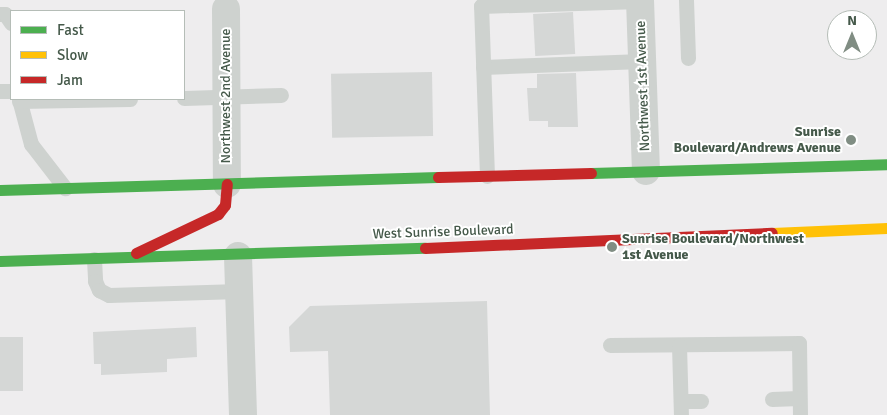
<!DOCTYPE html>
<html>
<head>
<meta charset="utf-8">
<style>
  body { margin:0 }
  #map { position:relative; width:887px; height:415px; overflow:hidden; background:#eeedee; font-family:Signika,sans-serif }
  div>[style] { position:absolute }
  .building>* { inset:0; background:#d5d7d6; transform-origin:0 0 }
  .lane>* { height:15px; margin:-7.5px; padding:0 7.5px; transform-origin:7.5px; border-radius:7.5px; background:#ced2cf }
  .street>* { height:28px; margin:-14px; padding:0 14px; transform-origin:14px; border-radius:14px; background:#ced2cf }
  .fast>* { height:11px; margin:-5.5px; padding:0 5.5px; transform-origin:5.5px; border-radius:5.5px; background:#4caf50 }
  .slow>* { height:11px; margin:-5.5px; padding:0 5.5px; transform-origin:5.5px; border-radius:5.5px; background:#ffc107 }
  .jam>* { height:11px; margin:-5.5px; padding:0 5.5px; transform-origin:5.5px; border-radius:5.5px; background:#c62828 }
  .dots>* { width:14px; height:14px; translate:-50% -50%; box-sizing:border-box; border:2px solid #fff; border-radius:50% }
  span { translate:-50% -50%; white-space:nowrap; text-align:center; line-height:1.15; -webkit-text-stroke:4px #fff; paint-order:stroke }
  .street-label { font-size:14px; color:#45594a }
  .poi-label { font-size:14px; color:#45594a; font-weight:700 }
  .right { translate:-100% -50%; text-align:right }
  .left { translate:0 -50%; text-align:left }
  .legend { position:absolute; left:10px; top:10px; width:175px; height:90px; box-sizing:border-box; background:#fff; border:1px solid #b5bdb7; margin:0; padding:6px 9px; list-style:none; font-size:15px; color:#45594a }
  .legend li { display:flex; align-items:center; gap:10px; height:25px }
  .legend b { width:25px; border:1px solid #b5bdb7 }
  .north { position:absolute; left:827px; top:10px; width:50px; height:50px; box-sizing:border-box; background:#fff; border:1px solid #b5bdb7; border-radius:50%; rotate:0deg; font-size:14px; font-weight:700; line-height:20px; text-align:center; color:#45594a }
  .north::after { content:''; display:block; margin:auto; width:18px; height:22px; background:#808d83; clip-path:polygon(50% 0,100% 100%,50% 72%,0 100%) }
</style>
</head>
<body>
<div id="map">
  <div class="building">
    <div style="left:573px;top:12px;width:42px;height:40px;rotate:87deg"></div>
    <div style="left:432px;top:72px;width:64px;height:101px;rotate:89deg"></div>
    <div style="clip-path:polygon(576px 73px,578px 127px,548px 127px,548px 121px,529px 121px,527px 88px,537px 88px,537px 74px)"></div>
    <div style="clip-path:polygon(487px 301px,490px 415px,330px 415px,328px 351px,290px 352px,289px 327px,310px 306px)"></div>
    <div style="clip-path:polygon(196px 327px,197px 357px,167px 359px,167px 372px,101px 375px,101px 364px,94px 364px,93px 332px)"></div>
    <div style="left:0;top:337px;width:23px;height:54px"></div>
  </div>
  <div class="lane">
    <div style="left:686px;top:0;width:58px;rotate:88deg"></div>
    <div style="left:0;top:14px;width:5px"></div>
    <div style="left:5px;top:14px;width:11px;rotate:56deg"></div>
    <div style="left:483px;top:67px;width:159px;rotate:-2.2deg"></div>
    <div style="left:0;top:91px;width:11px"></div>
    <div style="left:184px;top:98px;width:97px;rotate:-1.8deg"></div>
    <div style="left:19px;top:99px;width:47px;rotate:75.1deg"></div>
    <div style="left:31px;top:144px;width:56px;rotate:52.3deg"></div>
    <div style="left:19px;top:101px;width:111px;rotate:-1deg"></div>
    <div style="left:487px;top:176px;width:170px;rotate:-92deg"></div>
    <div style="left:481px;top:6px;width:159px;rotate:-1.8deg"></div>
    <div style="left:94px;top:259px;width:22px;rotate:87deg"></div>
    <div style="left:95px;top:281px;width:10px;rotate:66deg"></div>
    <div style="left:99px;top:290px;width:11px;rotate:27deg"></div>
    <div style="left:109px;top:295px;width:130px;rotate:-1.8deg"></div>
    <div style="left:610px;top:345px;width:189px;rotate:-0.6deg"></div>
    <div style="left:799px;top:343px;width:72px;rotate:89.2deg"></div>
    <div style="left:679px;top:345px;width:70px;rotate:88.4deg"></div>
    <div style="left:772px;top:399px;width:27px;rotate:-2deg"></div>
    <div style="left:681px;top:401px;width:20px"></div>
  </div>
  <div class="street">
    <div style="left:640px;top:0;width:171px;rotate:88deg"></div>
    <div style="left:226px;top:9px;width:175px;rotate:89.7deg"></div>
    <div style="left:238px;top:256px;width:159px;rotate:88.2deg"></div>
  </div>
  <div class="fast">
    <div style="left:591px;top:173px;width:296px;rotate:-1.7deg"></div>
    <div style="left:0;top:190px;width:438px;rotate:-1.7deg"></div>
    <div style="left:0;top:261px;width:425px;rotate:-1.8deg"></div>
  </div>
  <div class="slow">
    <div style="left:772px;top:233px;width:115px;rotate:-2.5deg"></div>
  </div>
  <div class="jam">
    <div style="left:438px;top:177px;width:153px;rotate:-1.5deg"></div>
    <div style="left:425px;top:248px;width:347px;rotate:-2.5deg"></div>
    <div style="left:136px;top:253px;width:91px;rotate:-25.4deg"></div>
    <div style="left:218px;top:214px;width:11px;rotate:-52deg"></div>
    <div style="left:225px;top:205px;width:21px;rotate:-85deg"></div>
  </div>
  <div class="dots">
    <div style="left:851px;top:140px;background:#808d83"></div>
    <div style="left:612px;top:247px;background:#808d83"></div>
  </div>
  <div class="street-label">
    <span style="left:643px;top:86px;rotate:-92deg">Northwest 1st Avenue</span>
    <span style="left:226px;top:96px;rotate:-90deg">Northwest 2nd Avenue</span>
    <span style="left:443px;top:232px;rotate:-2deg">West Sunrise Boulevard</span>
  </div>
  <div class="poi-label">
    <span class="right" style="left:841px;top:140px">Sunrise<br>Boulevard/Andrews Avenue</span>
    <span class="left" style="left:622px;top:247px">Sunrise Boulevard/Northwest<br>1st Avenue</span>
  </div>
  <ul class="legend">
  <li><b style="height:6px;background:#4caf50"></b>Fast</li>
  <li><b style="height:6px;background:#ffc107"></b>Slow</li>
  <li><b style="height:6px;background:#c62828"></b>Jam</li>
  </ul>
  <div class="north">N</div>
</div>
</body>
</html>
